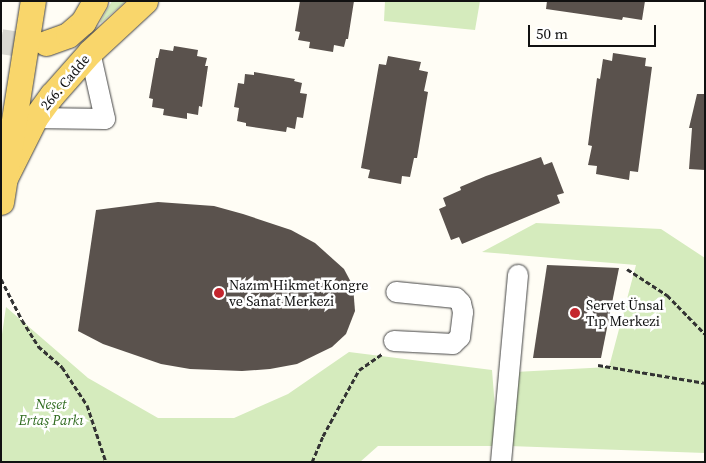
<!DOCTYPE html>
<html>
<head>
<meta charset="utf-8">
<style>
  body { margin:0 }
  #map { position:relative; width:706px; height:463px; overflow:hidden; background:#fffdf5; font-family:"Source Serif 4",serif }
  div>[style] { position:absolute }
  .green>* { inset:0; background:#d5ebbd }
  .building>* { inset:0; background:#5a524d }
  .major-tunnel>* { height:25px; margin-top:-12.5px; transform-origin:0; background:repeating-linear-gradient(90deg,#dbdad3 0 25px,transparent 0 37px) }
  .path>* { height:3px; margin-top:-1.5px; transform-origin:0; background:repeating-linear-gradient(90deg,#333 0 5px,transparent 0 7.5px) }
  .roads { filter:drop-shadow(0 0 1px #444) drop-shadow(0 0 1px #444) }
  .minor>* { height:20px; margin:-10px; padding:0 10px; transform-origin:10px; border-radius:10px; background:#fff }
  .major>* { height:25px; margin:-12.5px; padding:0 12.5px; transform-origin:12.5px; border-radius:12.5px; background:#f9d66b }
  .dots>* { width:14px; height:14px; translate:-50% -50%; box-sizing:border-box; border:2px solid #fff; border-radius:50% }
  span { translate:-50% -50%; white-space:nowrap; text-align:center; line-height:1.15; -webkit-text-stroke:5px #fff; paint-order:stroke }
  .street-label { font-size:14px; color:#111 }
  .poi-label { font-size:14px; color:#111 }
  .left { translate:0 -50%; text-align:left }
  .park-label { font-size:14px; color:#2f6b1f; font-style:italic }
  .frame { position:absolute; inset:0; border:2px solid #111; pointer-events:none }
  .scale { position:absolute; left:528px; top:25px; width:128px; height:22px; box-sizing:border-box; border:2px solid #111; border-top:0; padding-left:6px; font-size:15px; line-height:18px; white-space:nowrap; color:#111; -webkit-text-stroke:4px #fff; paint-order:stroke }
</style>
</head>
<body>
<div id="map">
  <div class="green">
    <div style="clip-path:polygon(112px 1px,126px 1px,101px 23px,100px 22px)"></div>
    <div style="clip-path:polygon(385px 1px,480px 1px,475px 30px,384px 21px)"></div>
    <div style="clip-path:polygon(536px 223px,661px 229px,705px 258px,705px 453px,509px 446px,515px 372px,609px 367px,636px 265px,482px 252px)"></div>
    <div style="clip-path:polygon(6px 307px,88px 378px,158px 418px,234px 418px,288px 394px,349px 352px,492px 370px,498px 446px,378px 446px,360px 462px,1px 462px,1px 341px)"></div>
  </div>
  <div class="building">
    <div style="clip-path:polygon(300px 1px,354px 1px,348px 39px,346px 39px,344px 47px,334px 45px,333px 52px,309px 48px,310px 42px,298px 40px,300px 32px,295px 31px)"></div>
    <div style="clip-path:polygon(547px 1px,645px 1px,642px 20px,623px 17px,622px 20px,546px 9px)"></div>
    <div style="clip-path:polygon(174px 46px,198px 50px,197px 56px,207px 58px,205px 66px,208px 66px,202px 107px,199px 106px,198px 115px,187px 113px,187px 119px,163px 115px,164px 109px,152px 107px,153px 99px,149px 98px,156px 58px,158px 58px,160px 49px,173px 51px)"></div>
    <div style="clip-path:polygon(613px 53px,646px 58px,645px 66px,652px 67px,638px 172px,630px 171px,629px 180px,596px 174px,597px 166px,588px 165px,592px 146px,588px 145px,597px 78px,600px 79px,603px 59px,612px 61px)"></div>
    <div style="clip-path:polygon(388px 56px,421px 62px,419px 70px,428px 72px,424px 91px,428px 92px,417px 158px,414px 158px,410px 177px,402px 176px,401px 184px,368px 178px,370px 170px,361px 168px,379px 64px,386px 65px)"></div>
    <div style="clip-path:polygon(254px 72px,295px 79px,294px 81px,302px 83px,300px 93px,307px 94px,303px 118px,297px 117px,295px 129px,287px 127px,286px 132px,246px 126px,246px 123px,237px 121px,239px 108px,234px 107px,238px 83px,244px 84px,245px 74px,254px 75px)"></div>
    <div style="clip-path:polygon(697px 94px,705px 94px,705px 170px,689px 169px,692px 128px,689px 128px)"></div>
    <div style="clip-path:polygon(541px 157px,544px 165px,552px 162px,564px 193px,557px 195px,560px 203px,462px 244px,459px 237px,451px 240px,439px 209px,446px 206px,443px 198px,461px 190px,460px 187px,486px 176px)"></div>
    <div style="clip-path:polygon(158px 202px,214px 206px,243px 214px,291px 230px,315px 243px,344px 269px,353px 286px,355px 311px,346px 334px,332px 347px,297px 364px,270px 369px,242px 371px,190px 369px,161px 364px,103px 344px,78px 331px,96px 210px)"></div>
    <div style="clip-path:polygon(547px 265px,619px 268px,601px 358px,533px 358px)"></div>
  </div>
  <div class="major-tunnel">
    <div style="left:1px;top:41px;width:19px;rotate:9deg"></div>
    <div style="left:20px;top:44px;width:26px;rotate:-2deg"></div>
  </div>
  <div class="path">
    <div style="left:627px;top:269px;width:48px;rotate:33deg"></div>
    <div style="left:667px;top:295px;width:54px;rotate:45.7deg"></div>
    <div style="left:1px;top:279px;width:46px;rotate:62.9deg"></div>
    <div style="left:22px;top:320px;width:31px;rotate:58deg"></div>
    <div style="left:38px;top:346px;width:32px;rotate:41deg"></div>
    <div style="left:62px;top:367px;width:45px;rotate:56.7deg"></div>
    <div style="left:87px;top:405px;width:60px;rotate:71.6deg"></div>
    <div style="left:598px;top:365px;width:109px;rotate:9.5deg"></div>
    <div style="left:312px;top:462px;width:28px;rotate:-67deg"></div>
    <div style="left:323px;top:436px;width:75px;rotate:-61.4deg"></div>
    <div style="left:359px;top:370px;width:28px;rotate:-35deg"></div>
  </div>
  <div class="roads">
    <div class="minor">
      <div style="left:35px;top:118px;width:70px;rotate:0.8deg"></div>
      <div style="left:105px;top:119px;width:69px;rotate:-102.6deg"></div>
      <div style="left:394px;top:341px;width:59px;rotate:2.9deg"></div>
      <div style="left:453px;top:344px;width:10px;rotate:-45deg"></div>
      <div style="left:460px;top:337px;width:25px;rotate:-83deg"></div>
      <div style="left:463px;top:312px;width:9px;rotate:-103deg"></div>
      <div style="left:461px;top:303px;width:7px;rotate:-135deg"></div>
      <div style="left:456px;top:298px;width:60px;rotate:-174.3deg"></div>
      <div style="left:501px;top:462px;width:188px;rotate:-84.8deg"></div>
    </div>
    <div class="major">
      <div style="left:46px;top:43px;width:23px;rotate:-20deg"></div>
      <div style="left:68px;top:35px;width:20px;rotate:-41deg"></div>
      <div style="left:83px;top:22px;width:24px;rotate:-60deg"></div>
      <div style="left:5px;top:178px;width:67px;rotate:-63.4deg"></div>
      <div style="left:35px;top:118px;width:29px;rotate:-54deg"></div>
      <div style="left:52px;top:95px;width:57px;rotate:-48.5deg"></div>
      <div style="left:90px;top:52px;width:75px;rotate:-42.8deg"></div>
      <div style="left:1px;top:202px;width:204px;rotate:-81deg"></div>
    </div>
  </div>
  <div class="dots">
    <div style="left:219px;top:293px;background:#c4262e"></div>
    <div style="left:575px;top:313px;background:#c4262e"></div>
  </div>
  <div class="street-label">
    <span style="left:65px;top:82px;rotate:-50deg">266. Cadde</span>
  </div>
  <div class="poi-label">
    <span class="left" style="left:229px;top:293px">Nazım Hikmet Kongre<br>ve Sanat Merkezi</span>
    <span class="left" style="left:586px;top:313px">Servet Ünsal<br>Tıp Merkezi</span>
  </div>
  <div class="park-label">
    <span style="left:51px;top:412px">Neşet<br>Ertaş Parkı</span>
  </div>
  <div class="frame"></div>
  <div class="scale">50 m</div>
</div>
</body>
</html>
